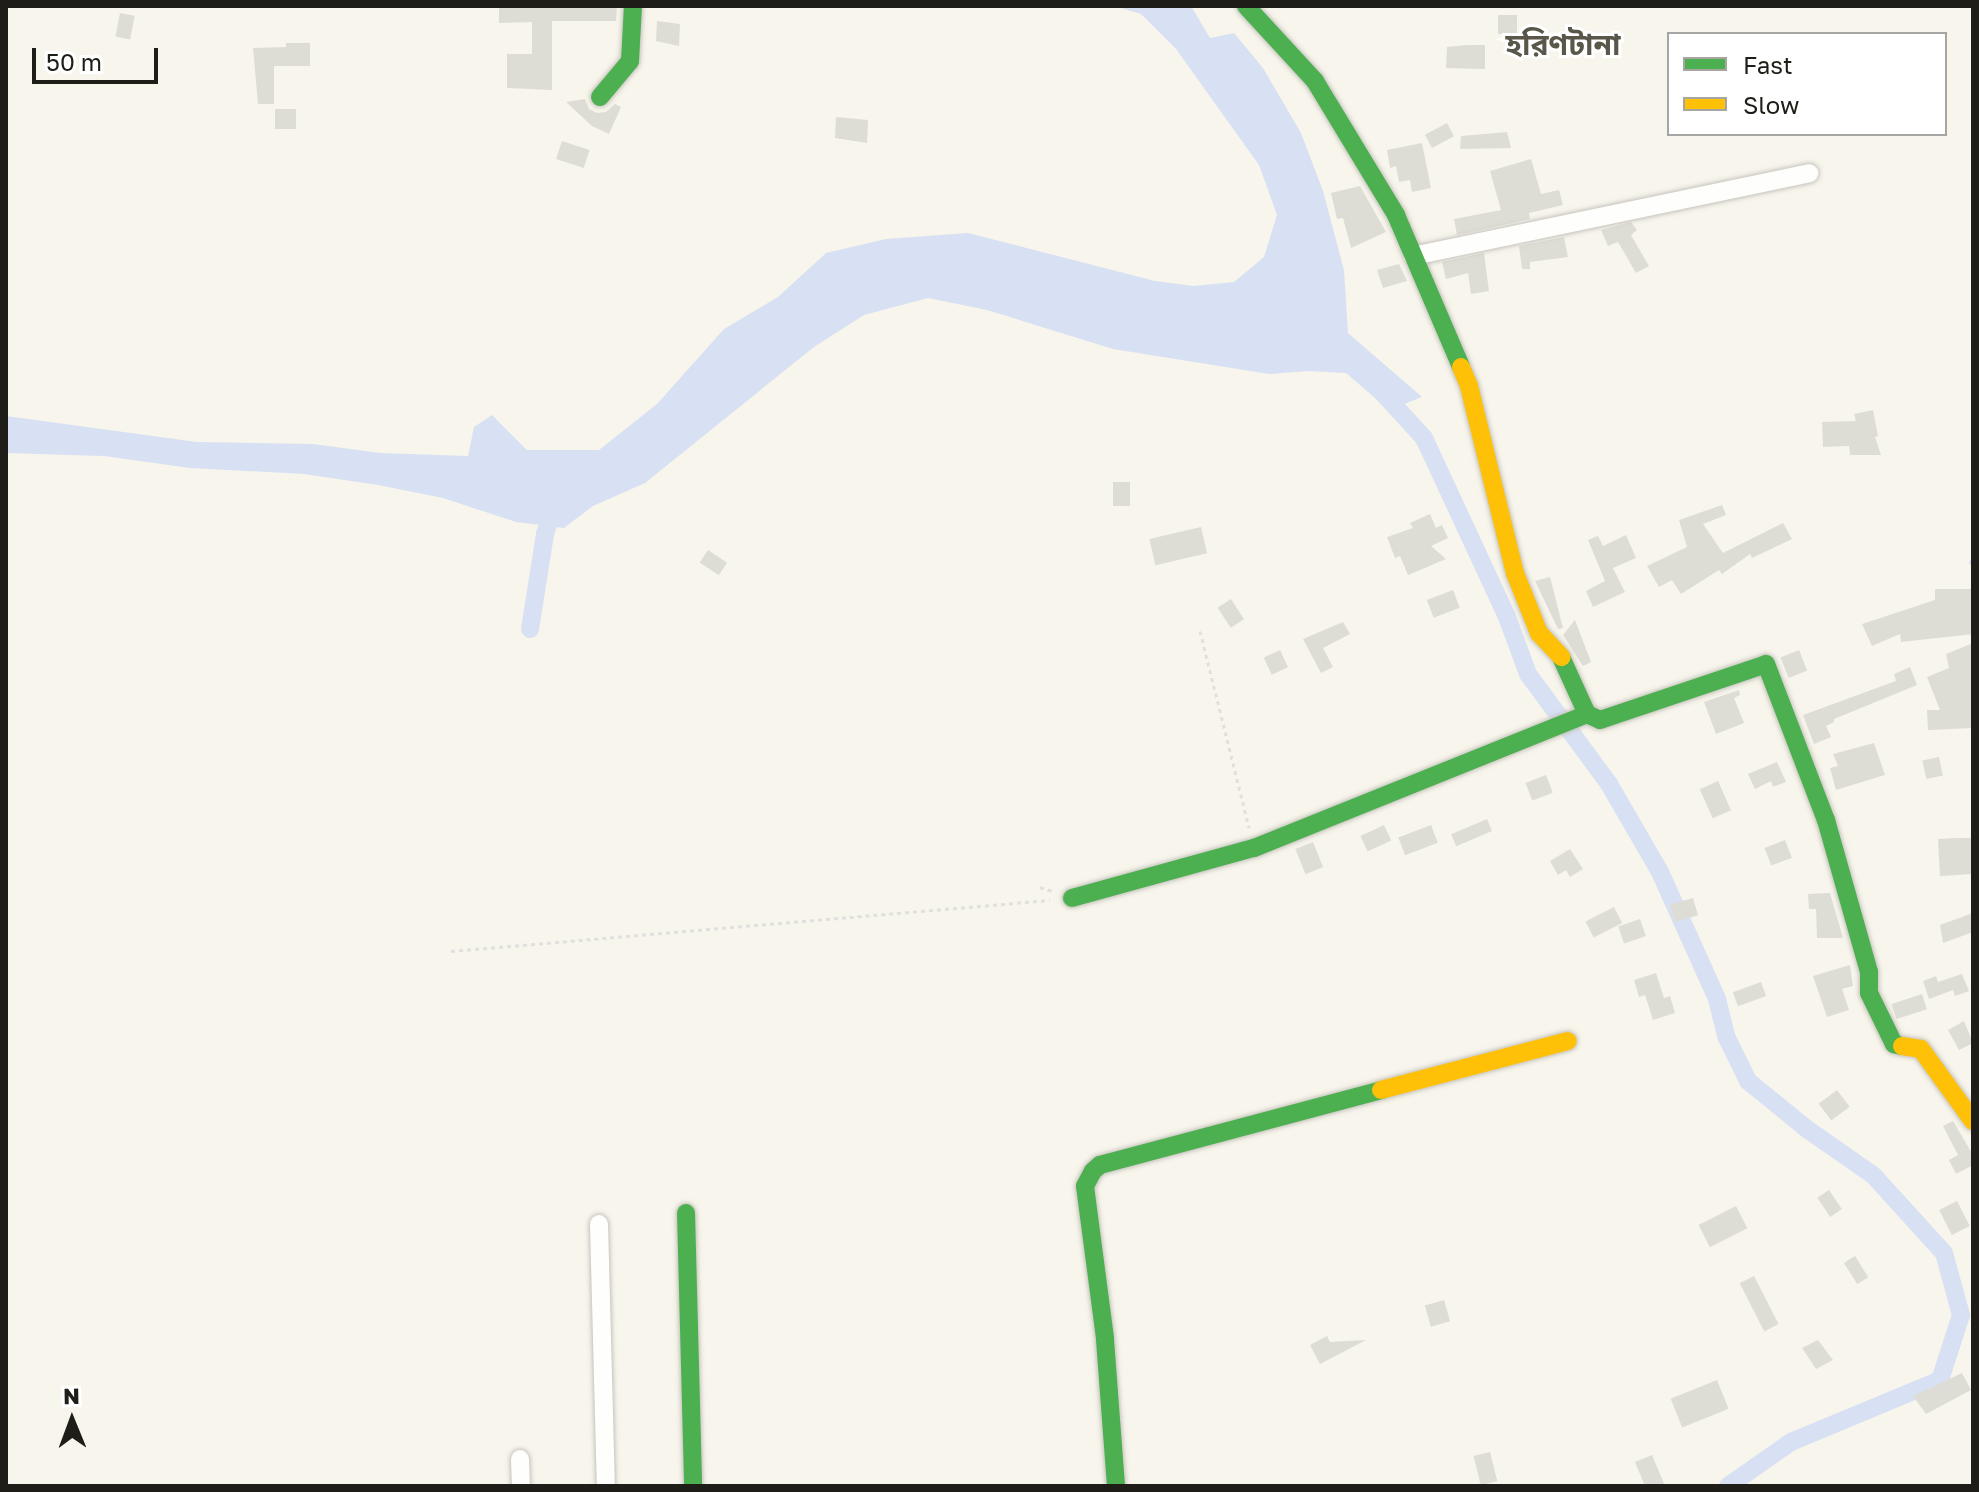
<!DOCTYPE html>
<html>
<head>
<meta charset="utf-8">
<style>
  body { margin:0 }
  #map { position:relative; width:1979px; height:1492px; overflow:hidden; background:#f7f5ec; font-family:"Golos Text","Noto Sans Bengali",sans-serif }
  div>[style] { position:absolute }
  .water>* { inset:0; background:#d8e1f3 }
  .stream>* { height:5px; margin:-2.5px; padding:0 2.5px; transform-origin:2.5px; border-radius:2.5px; background:#d8e1f3 }
  .canal>* { height:18px; margin:-9px; padding:0 9px; transform-origin:9px; border-radius:9px; background:#d8e1f3 }
  .building>* { inset:0; background:#deddd5; transform-origin:0 0 }
  .path>* { height:3px; margin-top:-1.5px; transform-origin:0; background:repeating-linear-gradient(90deg,#e0e0dd 0 4px,transparent 0 8px) }
  .roads { filter:drop-shadow(0 0 2px #c6c4bd) drop-shadow(0 0 2px #c6c4bd) }
  .street>* { height:18px; margin:-9px; padding:0 9px; transform-origin:9px; border-radius:9px; background:#fefefc }
  .fast>* { height:18px; margin:-9px; padding:0 9px; transform-origin:9px; border-radius:9px; background:#4caf50 }
  .slow>* { height:18px; margin:-9px; padding:0 9px; transform-origin:9px; border-radius:9px; background:#ffc107 }
  span { translate:-50% -50%; white-space:nowrap; text-align:center; line-height:1.15; -webkit-text-stroke:6px #fff; paint-order:stroke }
  .district-label { font-size:30px; color:#5a574a; font-weight:700 }
  .frame { position:absolute; inset:0; border:8px solid #1e1d17; pointer-events:none }
  .legend { position:absolute; left:1667px; top:32px; width:280px; height:104px; box-sizing:border-box; background:#fff; border:2px solid #a5a5a2; margin:0; padding:10px 14px; list-style:none; font-size:24px; color:#1e1d17 }
  .legend li { display:flex; align-items:center; gap:16px; height:40px }
  .legend b { width:40px; border:2px solid #a5a5a2 }
  .north { position:absolute; left:32px; top:1380px; width:80px; height:80px; -webkit-text-stroke:6px #fff; paint-order:stroke; rotate:359deg; font-size:22px; font-weight:700; line-height:32px; text-align:center; color:#1e1d17 }
  .north::after { content:''; display:block; margin:auto; width:28px; height:36px; background:#1e1d17; clip-path:polygon(50% 0,100% 100%,50% 72%,0 100%) }
  .scale { position:absolute; left:32px; top:48px; width:126px; height:36px; box-sizing:border-box; border:4px solid #1e1d17; border-top:0; padding-left:10px; font-size:24px; line-height:28px; white-space:nowrap; color:#1e1d17; -webkit-text-stroke:6px #fff; paint-order:stroke }
</style>
</head>
<body>
<div id="map">
  <div class="water">
    <div style="clip-path:polygon(1114px 6px,1191px 6px,1210px 38px,1234px 33px,1263px 68px,1301px 133px,1323px 191px,1344px 270px,1348px 333px,1422px 397px,1389px 410px,1346px 373px,1308px 371px,1269px 374px,1113px 349px,987px 310px,928px 298px,864px 315px,814px 347px,645px 483px,593px 506px,564px 528px,516px 522px,443px 498px,378px 485px,304px 474px,190px 468px,104px 456px,6px 453px,6px 416px,197px 442px,313px 444px,380px 453px,468px 456px,474px 427px,492px 415px,527px 450px,599px 450px,657px 404px,724px 329px,778px 297px,826px 253px,886px 239px,968px 233px,1155px 281px,1194px 286px,1234px 282px,1264px 257px,1277px 215px,1259px 165px,1176px 49px,1141px 14px)"></div>
  </div>
  <div class="stream">
    <div style="left:1971px;top:562px;width:2px"></div>
  </div>
  <div class="canal">
    <div style="left:1380px;top:390px;width:65px;rotate:47.5deg"></div>
    <div style="left:1424px;top:438px;width:197px;rotate:65.1deg"></div>
    <div style="left:1507px;top:617px;width:61px;rotate:69.8deg"></div>
    <div style="left:1528px;top:674px;width:137px;rotate:53.6deg"></div>
    <div style="left:1609px;top:784px;width:102px;rotate:59.9deg"></div>
    <div style="left:1660px;top:872px;width:139px;rotate:65.8deg"></div>
    <div style="left:1717px;top:999px;width:38px;rotate:76deg"></div>
    <div style="left:1726px;top:1036px;width:50px;rotate:63.9deg"></div>
    <div style="left:1748px;top:1081px;width:76px;rotate:39.1deg"></div>
    <div style="left:1807px;top:1129px;width:80px;rotate:34.9deg"></div>
    <div style="left:1873px;top:1175px;width:105px;rotate:47.7deg"></div>
    <div style="left:1944px;top:1253px;width:64px;rotate:74.7deg"></div>
    <div style="left:1961px;top:1315px;width:68px;rotate:107.9deg"></div>
    <div style="left:1940px;top:1380px;width:161px;rotate:157.4deg"></div>
    <div style="left:1791px;top:1442px;width:77px;rotate:145.1deg"></div>
    <div style="left:530px;top:629px;width:96px;rotate:-81deg"></div>
    <div style="left:545px;top:534px;width:32px;rotate:-72deg"></div>
  </div>
  <div class="building">
    <div style="clip-path:polygon(499px 6px,617px 6px,616px 21px,552px 21px,552px 90px,507px 88px,507px 54px,532px 54px,532px 22px,499px 23px)"></div>
    <div style="left:120px;top:13px;width:15px;height:24px;rotate:11deg"></div>
    <div style="left:1498px;top:15px;width:19px;height:19px"></div>
    <div style="clip-path:polygon(657px 21px,680px 24px,679px 46px,656px 41px)"></div>
    <div style="clip-path:polygon(286px 43px,310px 43px,310px 66px,274px 66px,274px 104px,258px 104px,253px 48px,286px 47px)"></div>
    <div style="clip-path:polygon(1467px 45px,1485px 45px,1485px 69px,1446px 68px,1447px 47px)"></div>
    <div style="clip-path:polygon(585px 99px,589px 109px,597px 113px,606px 112px,615px 104px,621px 107px,609px 134px,592px 126px,566px 102px)"></div>
    <div style="left:296px;top:109px;width:20px;height:21px;rotate:90deg"></div>
    <div style="clip-path:polygon(836px 117px,868px 120px,867px 143px,835px 138px)"></div>
    <div style="left:1447px;top:123px;width:15px;height:25px;rotate:62deg"></div>
    <div style="clip-path:polygon(1507px 132px,1511px 148px,1460px 149px,1461px 136px)"></div>
    <div style="left:562px;top:141px;width:29px;height:19px;rotate:18deg"></div>
    <div style="clip-path:polygon(1422px 143px,1431px 188px,1412px 192px,1410px 180px,1399px 182px,1396px 166px,1390px 168px,1387px 150px)"></div>
    <div style="clip-path:polygon(1531px 159px,1541px 194px,1559px 190px,1563px 205px,1529px 213px,1530px 219px,1457px 235px,1454px 219px,1501px 210px,1490px 171px)"></div>
    <div style="clip-path:polygon(1360px 186px,1386px 232px,1351px 248px,1343px 218px,1337px 219px,1331px 193px)"></div>
    <div style="clip-path:polygon(1631px 222px,1637px 230px,1631px 235px,1649px 266px,1636px 273px,1618px 242px,1608px 246px,1601px 230px)"></div>
    <div style="clip-path:polygon(1564px 237px,1568px 257px,1530px 262px,1530px 269px,1522px 269px,1519px 246px)"></div>
    <div style="clip-path:polygon(1484px 253px,1489px 291px,1471px 294px,1468px 273px,1446px 279px,1442px 262px)"></div>
    <div style="clip-path:polygon(1399px 264px,1407px 281px,1383px 288px,1377px 270px)"></div>
    <div style="clip-path:polygon(1873px 410px,1878px 436px,1875px 437px,1881px 455px,1850px 455px,1849px 446px,1823px 447px,1822px 422px,1856px 421px,1854px 414px)"></div>
    <div style="left:1113px;top:482px;width:17px;height:24px"></div>
    <div style="clip-path:polygon(1722px 505px,1726px 515px,1703px 524px,1723px 553px,1783px 523px,1792px 539px,1752px 558px,1750px 554px,1722px 574px,1719px 570px,1681px 594px,1672px 580px,1659px 587px,1647px 566px,1687px 547px,1679px 520px)"></div>
    <div style="clip-path:polygon(1430px 514px,1436px 528px,1442px 525px,1448px 538px,1431px 546px,1446px 559px,1408px 575px,1400px 556px,1395px 558px,1387px 537px,1413px 528px,1410px 523px)"></div>
    <div style="left:1201px;top:527px;width:27px;height:53px;rotate:77deg"></div>
    <div style="clip-path:polygon(1626px 535px,1636px 558px,1613px 568px,1625px 592px,1593px 607px,1586px 591px,1605px 581px,1588px 540px,1598px 536px,1603px 546px)"></div>
    <div style="left:708px;top:550px;width:23px;height:15px;rotate:34deg"></div>
    <div style="clip-path:polygon(1550px 577px,1563px 628px,1558px 629px,1535px 581px)"></div>
    <div style="clip-path:polygon(1935px 589px,1973px 589px,1973px 634px,1901px 642px,1900px 634px,1872px 646px,1862px 624px,1935px 600px)"></div>
    <div style="left:1453px;top:590px;width:19px;height:28px;rotate:69deg"></div>
    <div style="left:1231px;top:599px;width:24px;height:16px;rotate:57deg"></div>
    <div style="clip-path:polygon(1575px 620px,1591px 662px,1583px 666px,1563px 635px)"></div>
    <div style="clip-path:polygon(1343px 622px,1350px 634px,1323px 648px,1333px 667px,1321px 673px,1303px 639px)"></div>
    <div style="clip-path:polygon(1973px 643px,1973px 728px,1928px 730px,1927px 710px,1940px 710px,1927px 677px,1949px 668px,1946px 654px)"></div>
    <div style="left:1280px;top:650px;width:19px;height:18px;rotate:65deg"></div>
    <div style="left:1799px;top:650px;width:22px;height:20px;rotate:68deg"></div>
    <div style="clip-path:polygon(1910px 667px,1917px 685px,1834px 719px,1834px 722px,1826px 726px,1831px 737px,1814px 744px,1803px 715px,1896px 681px,1894px 674px)"></div>
    <div style="clip-path:polygon(1739px 690px,1740px 695px,1734px 698px,1744px 723px,1716px 734px,1704px 702px)"></div>
    <div style="clip-path:polygon(1874px 743px,1885px 775px,1836px 790px,1830px 768px,1838px 766px,1833px 754px)"></div>
    <div style="left:1939px;top:757px;width:19px;height:17px;rotate:78deg"></div>
    <div style="clip-path:polygon(1777px 762px,1786px 782px,1773px 787px,1771px 781px,1755px 789px,1748px 774px)"></div>
    <div style="left:1546px;top:775px;width:19px;height:22px;rotate:69deg"></div>
    <div style="left:1718px;top:781px;width:32px;height:20px;rotate:66deg"></div>
    <div style="left:1487px;top:819px;width:13px;height:39px;rotate:67deg"></div>
    <div style="left:1384px;top:825px;width:17px;height:26px;rotate:65deg"></div>
    <div style="left:1431px;top:825px;width:19px;height:35px;rotate:69deg"></div>
    <div style="clip-path:polygon(1957px 838px,1973px 838px,1973px 874px,1940px 876px,1938px 839px)"></div>
    <div style="left:1785px;top:840px;width:19px;height:22px;rotate:69deg"></div>
    <div style="left:1313px;top:842px;width:27px;height:19px;rotate:68deg"></div>
    <div style="clip-path:polygon(1570px 849px,1583px 869px,1570px 877px,1566px 870px,1558px 875px,1550px 861px)"></div>
    <div style="clip-path:polygon(1830px 893px,1843px 938px,1817px 938px,1816px 909px,1809px 909px,1808px 894px)"></div>
    <div style="left:1693px;top:898px;width:18px;height:24px;rotate:74deg"></div>
    <div style="left:1614px;top:907px;width:18px;height:32px;rotate:63deg"></div>
    <div style="clip-path:polygon(1973px 913px,1973px 932px,1943px 943px,1940px 925px)"></div>
    <div style="left:1640px;top:919px;width:18px;height:23px;rotate:71deg"></div>
    <div style="clip-path:polygon(1850px 965px,1853px 986px,1842px 989px,1849px 1010px,1827px 1017px,1813px 976px)"></div>
    <div style="clip-path:polygon(1656px 973px,1664px 998px,1670px 996px,1675px 1013px,1653px 1020px,1645px 995px,1639px 997px,1634px 980px)"></div>
    <div style="clip-path:polygon(1962px 974px,1969px 991px,1955px 996px,1953px 990px,1929px 999px,1923px 981px,1936px 976px,1938px 982px)"></div>
    <div style="left:1761px;top:982px;width:15px;height:30px;rotate:70deg"></div>
    <div style="left:1922px;top:994px;width:16px;height:32px;rotate:72deg"></div>
    <div style="clip-path:polygon(1964px 1021px,1973px 1043px,1959px 1050px,1948px 1030px)"></div>
    <div style="left:1837px;top:1090px;width:21px;height:23px;rotate:53deg"></div>
    <div style="clip-path:polygon(1953px 1121px,1973px 1155px,1973px 1165px,1956px 1174px,1949px 1160px,1958px 1155px,1943px 1126px)"></div>
    <div style="left:1829px;top:1190px;width:23px;height:14px;rotate:56deg"></div>
    <div style="left:1957px;top:1201px;width:28px;height:20px;rotate:63deg"></div>
    <div style="left:1736px;top:1206px;width:25px;height:42px;rotate:63deg"></div>
    <div style="left:1855px;top:1256px;width:25px;height:13px;rotate:58deg"></div>
    <div style="left:1754px;top:1276px;width:54px;height:16px;rotate:63deg"></div>
    <div style="left:1444px;top:1300px;width:22px;height:20px;rotate:74deg"></div>
    <div style="clip-path:polygon(1327px 1336px,1330px 1342px,1366px 1340px,1320px 1364px,1310px 1345px)"></div>
    <div style="clip-path:polygon(1818px 1340px,1833px 1360px,1816px 1369px,1802px 1348px)"></div>
    <div style="clip-path:polygon(1962px 1373px,1971px 1390px,1926px 1414px,1913px 1396px)"></div>
    <div style="left:1717px;top:1380px;width:31px;height:50px;rotate:68deg"></div>
    <div style="left:1490px;top:1452px;width:30px;height:17px;rotate:76deg"></div>
    <div style="clip-path:polygon(1652px 1455px,1665px 1486px,1645px 1486px,1635px 1462px)"></div>
  </div>
  <div class="path">
    <div style="left:1200px;top:631px;width:203px;rotate:76deg"></div>
    <div style="left:1040px;top:887px;width:13px;rotate:18deg"></div>
    <div style="left:451px;top:951px;width:601px;rotate:-4.87deg"></div>
  </div>
  <div class="roads">
    <div class="street">
      <div style="left:1413px;top:256px;width:405px;rotate:-11.8deg"></div>
      <div style="left:599px;top:1224px;width:262px;rotate:88.5deg"></div>
      <div style="left:520px;top:1459px;width:27px;rotate:88deg"></div>
    </div>
    <div class="fast">
      <div style="left:1246px;top:6px;width:102px;rotate:47.4deg"></div>
      <div style="left:1315px;top:81px;width:157px;rotate:58.8deg"></div>
      <div style="left:1396px;top:215px;width:165px;rotate:66.8deg"></div>
      <div style="left:600px;top:97px;width:47px;rotate:-50.2deg"></div>
      <div style="left:630px;top:61px;width:55px;rotate:-86.9deg"></div>
      <div style="left:1561px;top:657px;width:63px;rotate:65.5deg"></div>
      <div style="left:1587px;top:714px;width:14px;rotate:25deg"></div>
      <div style="left:1600px;top:720px;width:175px;rotate:-18.6deg"></div>
      <div style="left:1766px;top:664px;width:167px;rotate:69deg"></div>
      <div style="left:1826px;top:820px;width:158px;rotate:74.2deg"></div>
      <div style="left:1869px;top:972px;width:21px;rotate:90deg"></div>
      <div style="left:1869px;top:993px;width:57px;rotate:63.9deg"></div>
      <div style="left:1894px;top:1044px;width:8px;rotate:14deg"></div>
      <div style="left:1072px;top:898px;width:189px;rotate:-15.4deg"></div>
      <div style="left:1254px;top:848px;width:359px;rotate:-21.9deg"></div>
      <div style="left:686px;top:1213px;width:273px;rotate:88.5deg"></div>
      <div style="left:1116px;top:1486px;width:148px;rotate:-94.3deg"></div>
      <div style="left:1105px;top:1338px;width:153px;rotate:-97.5deg"></div>
      <div style="left:1085px;top:1186px;width:17px;rotate:-62deg"></div>
      <div style="left:1093px;top:1171px;width:9px;rotate:-41deg"></div>
      <div style="left:1100px;top:1165px;width:291px;rotate:-14.9deg"></div>
    </div>
    <div class="slow">
      <div style="left:1461px;top:367px;width:21px;rotate:67deg"></div>
      <div style="left:1469px;top:386px;width:193px;rotate:76.2deg"></div>
      <div style="left:1515px;top:573px;width:65px;rotate:68.2deg"></div>
      <div style="left:1539px;top:633px;width:33px;rotate:47deg"></div>
      <div style="left:1902px;top:1046px;width:19px;rotate:9deg"></div>
      <div style="left:1921px;top:1049px;width:89px;rotate:54.2deg"></div>
      <div style="left:1381px;top:1090px;width:193px;rotate:-14.7deg"></div>
    </div>
  </div>
  <div class="district-label">
    <span style="left:1563px;top:44px">হরিণটানা</span>
  </div>
  <div class="frame"></div>
  <ul class="legend">
  <li><b style="height:10px;background:#4caf50"></b>Fast</li>
  <li><b style="height:10px;background:#ffc107"></b>Slow</li>
  </ul>
  <div class="north">N</div>
  <div class="scale">50 m</div>
</div>
</body>
</html>
